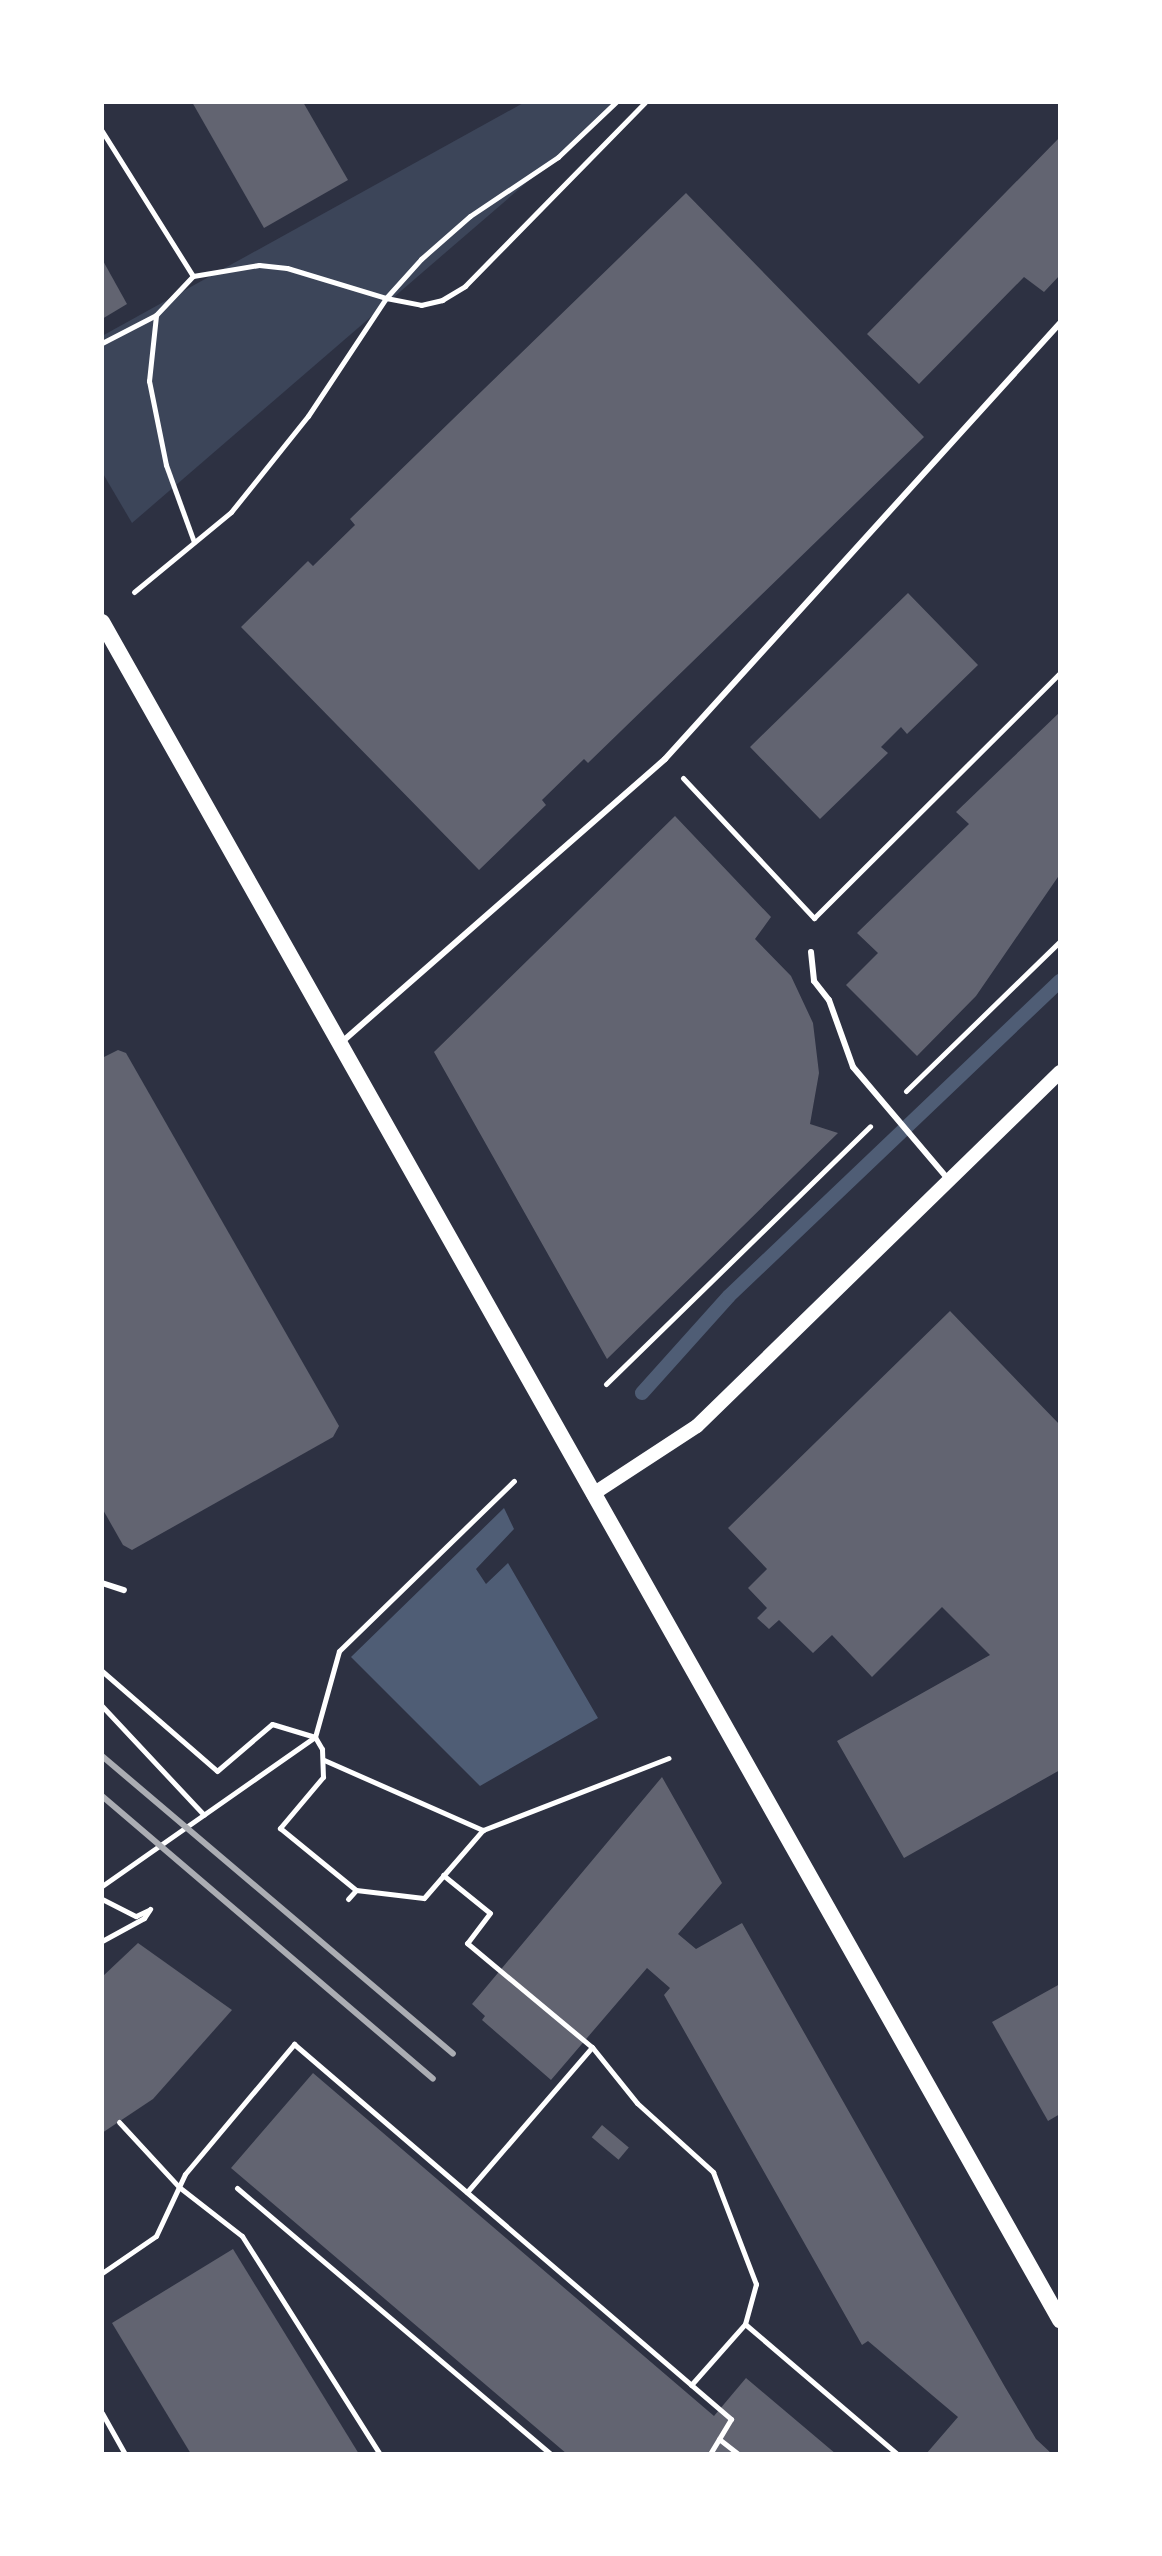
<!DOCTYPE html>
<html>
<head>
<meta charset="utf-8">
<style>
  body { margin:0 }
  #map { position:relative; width:1162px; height:2556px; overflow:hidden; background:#2d3142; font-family:"Varela Round",sans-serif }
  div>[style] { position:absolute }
  .green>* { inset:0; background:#3c4559 }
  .water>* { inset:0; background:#4f5d75 }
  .stream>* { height:14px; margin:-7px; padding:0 7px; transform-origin:7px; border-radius:7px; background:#4f5d75 }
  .building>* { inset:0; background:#626471; transform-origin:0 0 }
  .path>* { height:5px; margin:-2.5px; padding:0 2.5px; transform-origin:2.5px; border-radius:2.5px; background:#fff }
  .service>* { height:6px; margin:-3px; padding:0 3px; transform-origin:3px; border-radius:3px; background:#fff }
  .tertiary>* { height:14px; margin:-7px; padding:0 7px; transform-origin:7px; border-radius:7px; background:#fff }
  .secondary>* { height:16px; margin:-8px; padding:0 8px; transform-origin:8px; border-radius:8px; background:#fff }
  .rail>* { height:6px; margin:-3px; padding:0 3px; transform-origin:3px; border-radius:3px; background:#abadb3 }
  span { translate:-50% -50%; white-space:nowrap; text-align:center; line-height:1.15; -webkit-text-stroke:6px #fff; paint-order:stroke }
  .frame { position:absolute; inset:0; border:104px solid #fff; pointer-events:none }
</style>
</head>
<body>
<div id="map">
  <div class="green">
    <div style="clip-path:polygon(525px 102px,620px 102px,132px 523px,102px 472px,102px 336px)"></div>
  </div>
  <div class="water">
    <div style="clip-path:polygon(504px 1508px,514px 1529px,476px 1569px,486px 1584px,508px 1563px,598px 1718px,480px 1786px,351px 1657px)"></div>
  </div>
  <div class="stream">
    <div style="left:642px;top:1393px;width:130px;rotate:-48.1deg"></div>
    <div style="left:729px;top:1296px;width:457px;rotate:-43.6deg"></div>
  </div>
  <div class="building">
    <div style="clip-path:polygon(192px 102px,303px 102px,348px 180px,264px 228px)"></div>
    <div style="clip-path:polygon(1060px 137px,1060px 275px,1044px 292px,1024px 277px,919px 384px,867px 334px)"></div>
    <div style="clip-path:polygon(686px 193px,924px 437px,588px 763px,584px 759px,542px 800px,546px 805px,479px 870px,241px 627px,308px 561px,313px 566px,355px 525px,350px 519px)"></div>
    <div style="clip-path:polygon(102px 259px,127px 304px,102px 319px)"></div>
    <div style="clip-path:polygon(908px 593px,978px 665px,907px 734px,901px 727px,881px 747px,888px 753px,820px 819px,750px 747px)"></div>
    <div style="clip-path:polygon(1060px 712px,1060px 874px,976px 996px,917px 1056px,846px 985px,878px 953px,857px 933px,969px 824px,956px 812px)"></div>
    <div style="clip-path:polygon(675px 816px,771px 917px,755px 939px,791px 976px,813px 1023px,819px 1073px,810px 1124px,838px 1133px,607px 1359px,434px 1052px)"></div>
    <div style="clip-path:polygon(118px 1050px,126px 1053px,339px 1426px,333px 1437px,132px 1550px,123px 1545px,102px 1508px,102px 1058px)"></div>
    <div style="clip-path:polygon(950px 1311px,1060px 1425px,1060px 1770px,904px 1858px,837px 1741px,990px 1655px,942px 1607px,872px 1677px,832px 1635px,813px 1653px,779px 1620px,769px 1629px,757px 1618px,767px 1608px,748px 1588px,767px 1569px,728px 1528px)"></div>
    <div style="clip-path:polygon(662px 1777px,722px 1883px,678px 1934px,696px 1949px,742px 1923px,1005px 2387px,1036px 2439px,1052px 2454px,926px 2454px,958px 2417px,868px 2341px,862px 2345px,664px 1995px,670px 1988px,647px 1968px,551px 2080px,482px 2020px,485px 2016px,472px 2004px)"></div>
    <div style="clip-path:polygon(138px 1943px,232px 2010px,153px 2099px,102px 2133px,102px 1977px)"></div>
    <div style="clip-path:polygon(1060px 1984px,1060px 2114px,1048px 2121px,992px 2022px)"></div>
    <div style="clip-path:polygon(313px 2073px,714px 2416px,746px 2378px,836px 2454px,567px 2454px,231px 2168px)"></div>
    <div style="left:602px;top:2125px;width:35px;height:16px;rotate:40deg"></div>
    <div style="clip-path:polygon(233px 2249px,359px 2454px,191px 2454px,112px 2323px)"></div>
  </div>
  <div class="path">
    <div style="left:102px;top:131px;width:171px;rotate:57.9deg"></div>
    <div style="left:102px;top:343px;width:61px;rotate:-27.4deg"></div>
    <div style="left:194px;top:542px;width:82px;rotate:-110deg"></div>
    <div style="left:166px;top:465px;width:86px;rotate:-101.4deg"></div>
    <div style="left:149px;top:381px;width:66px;rotate:-83.9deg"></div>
    <div style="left:156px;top:315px;width:54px;rotate:-46.5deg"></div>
    <div style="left:193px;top:276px;width:67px;rotate:-9.5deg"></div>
    <div style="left:259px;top:265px;width:28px;rotate:6deg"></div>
    <div style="left:287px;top:268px;width:103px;rotate:16.9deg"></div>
    <div style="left:386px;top:298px;width:36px;rotate:11deg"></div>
    <div style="left:421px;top:305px;width:22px;rotate:-13deg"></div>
    <div style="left:442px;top:300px;width:27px;rotate:-31deg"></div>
    <div style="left:465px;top:286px;width:257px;rotate:-45.6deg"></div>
    <div style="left:134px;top:592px;width:126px;rotate:-39.5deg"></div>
    <div style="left:231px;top:512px;width:123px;rotate:-51.3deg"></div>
    <div style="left:308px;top:416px;width:141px;rotate:-56.5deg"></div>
    <div style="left:386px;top:298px;width:52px;rotate:-48.1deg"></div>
    <div style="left:421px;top:259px;width:65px;rotate:-41.3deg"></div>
    <div style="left:470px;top:216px;width:106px;rotate:-33.8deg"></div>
    <div style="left:558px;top:157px;width:80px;rotate:-43.5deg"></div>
    <div style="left:683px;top:778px;width:192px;rotate:46.9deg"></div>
    <div style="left:814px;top:918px;width:347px;rotate:-44.9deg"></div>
    <div style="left:906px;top:1091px;width:215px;rotate:-44.2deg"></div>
    <div style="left:606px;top:1384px;width:369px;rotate:-44.3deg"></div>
    <div style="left:102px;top:1671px;width:152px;rotate:41deg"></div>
    <div style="left:217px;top:1771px;width:72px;rotate:-40.5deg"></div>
    <div style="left:272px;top:1724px;width:45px;rotate:16.8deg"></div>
    <div style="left:315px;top:1737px;width:14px;rotate:60deg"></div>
    <div style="left:322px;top:1749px;width:28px;rotate:88deg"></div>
    <div style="left:323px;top:1777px;width:67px;rotate:130.1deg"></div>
    <div style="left:280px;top:1828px;width:98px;rotate:39.2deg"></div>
    <div style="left:356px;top:1890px;width:68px;rotate:6.7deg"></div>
    <div style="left:424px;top:1898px;width:90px;rotate:-49.1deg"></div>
    <div style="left:102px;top:1706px;width:149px;rotate:46.9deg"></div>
    <div style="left:324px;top:1760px;width:174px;rotate:23.8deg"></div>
    <div style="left:483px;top:1830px;width:199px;rotate:-21.2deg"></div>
    <div style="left:443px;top:1875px;width:60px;rotate:39deg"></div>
    <div style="left:490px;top:1913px;width:38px;rotate:127deg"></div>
    <div style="left:467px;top:1943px;width:163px;rotate:39.8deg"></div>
    <div style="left:592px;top:2047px;width:72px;rotate:51.2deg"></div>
    <div style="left:637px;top:2103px;width:103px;rotate:42.2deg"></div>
    <div style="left:713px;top:2172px;width:120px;rotate:69deg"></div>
    <div style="left:756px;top:2284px;width:41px;rotate:105.4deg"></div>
    <div style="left:745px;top:2324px;width:200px;rotate:40.5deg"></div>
    <div style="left:102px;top:1886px;width:260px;rotate:-35deg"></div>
    <div style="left:315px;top:1737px;width:89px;rotate:-74.4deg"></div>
    <div style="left:339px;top:1651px;width:244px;rotate:-44.2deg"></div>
    <div style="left:102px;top:1899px;width:38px;rotate:27deg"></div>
    <div style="left:136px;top:1916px;width:14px;rotate:-25deg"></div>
    <div style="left:348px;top:1899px;width:12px;rotate:-48deg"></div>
    <div style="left:102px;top:1941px;width:48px;rotate:-28.7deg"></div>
    <div style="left:144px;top:1918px;width:11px;rotate:-56deg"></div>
    <div style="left:119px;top:2122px;width:88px;rotate:47.3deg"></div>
    <div style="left:179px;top:2187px;width:80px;rotate:37.9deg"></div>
    <div style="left:242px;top:2236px;width:258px;rotate:57.7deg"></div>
    <div style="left:237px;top:2188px;width:412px;rotate:40.3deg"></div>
    <div style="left:467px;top:2192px;width:191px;rotate:-49.2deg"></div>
    <div style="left:102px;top:2273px;width:65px;rotate:-34.4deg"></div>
    <div style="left:156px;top:2236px;width:68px;rotate:-64.9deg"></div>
    <div style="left:185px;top:2174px;width:170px;rotate:-50deg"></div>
    <div style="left:294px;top:2044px;width:576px;rotate:40.63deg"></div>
    <div style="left:731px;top:2419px;width:41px;rotate:121deg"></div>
    <div style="left:691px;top:2385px;width:81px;rotate:-48.5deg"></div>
    <div style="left:102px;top:2413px;width:47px;rotate:60.7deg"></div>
    <div style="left:719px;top:2439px;width:24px;rotate:38deg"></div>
  </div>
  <div class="service">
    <div style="left:811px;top:952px;width:29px;rotate:84deg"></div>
    <div style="left:814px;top:981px;width:24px;rotate:52deg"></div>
    <div style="left:829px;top:1000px;width:71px;rotate:70.3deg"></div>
    <div style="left:853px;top:1067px;width:148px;rotate:49.7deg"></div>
    <div style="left:343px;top:1041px;width:428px;rotate:-41.2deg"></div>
    <div style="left:665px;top:759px;width:588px;rotate:-47.82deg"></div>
    <div style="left:102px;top:1583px;width:23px;rotate:18deg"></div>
  </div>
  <div class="tertiary">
    <div style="left:593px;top:1494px;width:124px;rotate:-33.2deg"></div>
    <div style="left:697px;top:1426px;width:507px;rotate:-44.28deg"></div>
  </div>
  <div class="secondary">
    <div style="left:102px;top:622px;width:1950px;rotate:60.57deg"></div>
  </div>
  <div class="rail">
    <div style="left:102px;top:1756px;width:460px;rotate:40.3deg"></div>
    <div style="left:102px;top:1796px;width:435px;rotate:40.5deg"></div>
  </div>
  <div class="frame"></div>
</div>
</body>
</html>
